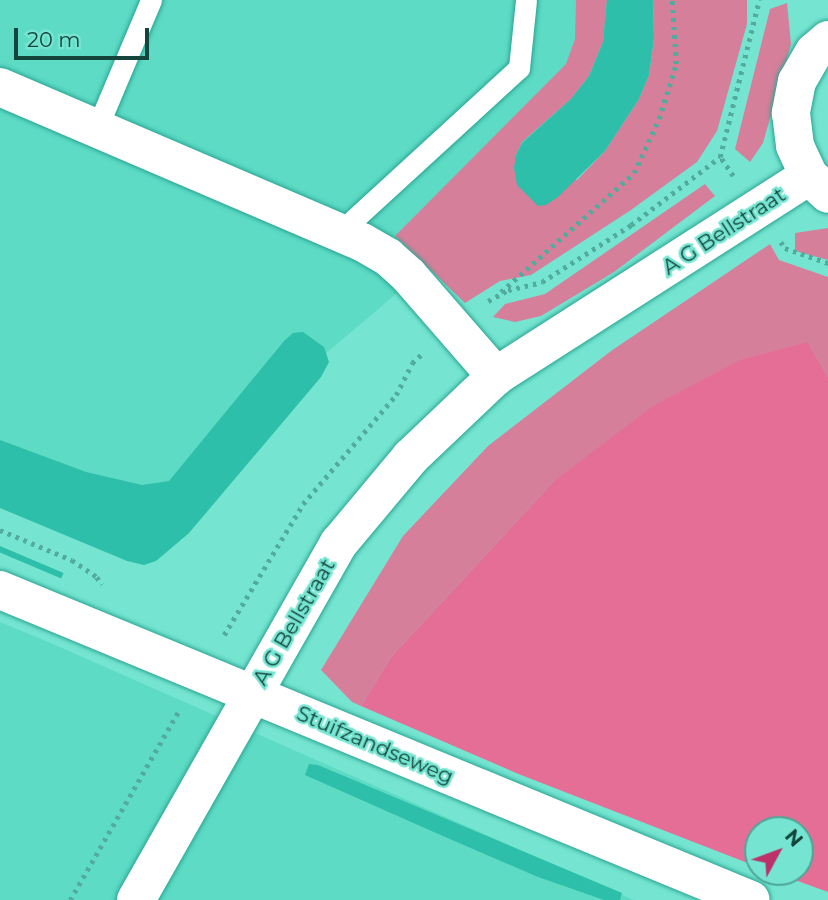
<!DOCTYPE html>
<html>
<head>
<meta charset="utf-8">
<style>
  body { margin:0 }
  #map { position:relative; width:828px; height:900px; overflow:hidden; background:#75e5d1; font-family:Montserrat,sans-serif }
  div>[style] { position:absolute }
  .built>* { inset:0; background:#5ddbc5 }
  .green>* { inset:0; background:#d67f9a }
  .forest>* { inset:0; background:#e56e97 }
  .water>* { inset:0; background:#2dbfa9; transform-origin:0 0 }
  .path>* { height:4.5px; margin-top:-2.25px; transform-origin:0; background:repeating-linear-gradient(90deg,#52ab9c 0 3.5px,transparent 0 8.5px) }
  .roads { filter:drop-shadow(0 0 2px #2aa492) drop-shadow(0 0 2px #2aa492) }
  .service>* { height:21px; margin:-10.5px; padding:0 10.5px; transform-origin:10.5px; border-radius:10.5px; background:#fff }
  .minor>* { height:38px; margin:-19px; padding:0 19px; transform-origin:19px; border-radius:19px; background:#fff }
  .tertiary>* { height:38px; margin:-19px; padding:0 19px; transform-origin:19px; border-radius:19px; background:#fff }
  .primary>* { height:38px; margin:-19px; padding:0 19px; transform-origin:19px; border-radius:19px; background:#fff }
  span { translate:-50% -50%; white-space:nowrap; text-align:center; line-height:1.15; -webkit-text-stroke:5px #75e5d1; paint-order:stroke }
  .street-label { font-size:21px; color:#14453d }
  .north { position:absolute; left:744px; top:816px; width:70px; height:70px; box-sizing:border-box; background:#75e5d1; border:2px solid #4ea596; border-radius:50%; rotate:49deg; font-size:19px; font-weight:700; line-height:28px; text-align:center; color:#14453d }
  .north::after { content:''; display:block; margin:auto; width:24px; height:32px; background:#bc316a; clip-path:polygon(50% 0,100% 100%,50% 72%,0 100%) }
  .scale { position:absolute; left:14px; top:28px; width:135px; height:32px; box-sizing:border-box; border:4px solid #14453d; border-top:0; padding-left:9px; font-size:21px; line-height:24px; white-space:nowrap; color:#14453d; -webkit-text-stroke:5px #75e5d1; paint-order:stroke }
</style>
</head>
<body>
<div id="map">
  <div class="built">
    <div style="clip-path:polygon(0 0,621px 0,541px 171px,291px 383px,140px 530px,0 477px)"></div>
    <div style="clip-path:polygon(0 622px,53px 644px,634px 900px,0 900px)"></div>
  </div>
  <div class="green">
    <div style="clip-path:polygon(576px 0,607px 0,603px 42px,589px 76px,571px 99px,522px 142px,516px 155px,577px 180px,605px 151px,639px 99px,649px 75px,654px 38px,653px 0,747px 0,747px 24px,717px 131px,697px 162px,631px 210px,531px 275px,500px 281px,465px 303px,395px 236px,566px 64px,575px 39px)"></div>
    <div style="clip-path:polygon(787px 3px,791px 44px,763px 143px,750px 162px,735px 149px,770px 9px)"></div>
    <div style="clip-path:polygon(705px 184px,715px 196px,614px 272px,541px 316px,515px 322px,493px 317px,505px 304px,545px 294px)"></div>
    <div style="clip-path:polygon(828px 228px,828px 260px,795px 251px,795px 233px)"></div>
    <div style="clip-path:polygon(770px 244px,779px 260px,828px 277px,828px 377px,808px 342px,553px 482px,391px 657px,361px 706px,352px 702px,321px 670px,403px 536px,488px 446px,611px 351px)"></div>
  </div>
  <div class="forest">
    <div style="clip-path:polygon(808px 342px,828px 377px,828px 892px,773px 872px,800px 872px,800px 830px,758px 830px,758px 867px,521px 775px,361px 706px,391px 657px,553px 482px,653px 406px,740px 360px)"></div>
  </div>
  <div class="water">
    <div style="clip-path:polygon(607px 0,653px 0,654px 38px,649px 75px,639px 99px,605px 151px,558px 197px,546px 205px,538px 206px,517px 185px,514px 168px,516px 155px,522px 143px,571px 99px,589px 76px,603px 42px)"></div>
    <div style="clip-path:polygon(303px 332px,324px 347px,329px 362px,321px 377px,189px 533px,156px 561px,144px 565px,127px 561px,0 508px,0 440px,86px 472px,142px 485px,169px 481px,284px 341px,293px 333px)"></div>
    <div style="left:0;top:546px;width:69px;height:6px;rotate:23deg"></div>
    <div style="clip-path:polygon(309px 764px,318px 765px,622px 893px,620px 900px,604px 900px,538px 877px,436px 833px,305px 775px)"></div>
  </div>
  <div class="path">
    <div style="left:733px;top:176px;width:23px;rotate:-124deg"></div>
    <div style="left:720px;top:157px;width:162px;rotate:-76deg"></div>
    <div style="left:781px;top:242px;width:7px;rotate:56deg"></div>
    <div style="left:785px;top:248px;width:46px;rotate:19.2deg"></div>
    <div style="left:501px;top:292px;width:178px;rotate:-41.8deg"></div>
    <div style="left:634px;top:173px;width:60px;rotate:-65.2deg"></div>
    <div style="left:659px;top:119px;width:58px;rotate:-72.8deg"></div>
    <div style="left:676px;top:64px;width:64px;rotate:-93.6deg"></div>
    <div style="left:488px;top:301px;width:23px;rotate:-29deg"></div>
    <div style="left:508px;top:290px;width:35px;rotate:-13deg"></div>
    <div style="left:542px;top:282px;width:106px;rotate:-32.6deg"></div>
    <div style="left:631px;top:225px;width:112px;rotate:-37.4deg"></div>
    <div style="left:0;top:530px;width:78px;rotate:22.6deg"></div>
    <div style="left:72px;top:560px;width:30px;rotate:34deg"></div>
    <div style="left:97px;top:577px;width:9px;rotate:58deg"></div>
    <div style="left:224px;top:635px;width:153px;rotate:-58.9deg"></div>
    <div style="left:303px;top:504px;width:143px;rotate:-49.5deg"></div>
    <div style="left:396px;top:395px;width:36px;rotate:-63deg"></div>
    <div style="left:412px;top:363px;width:12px;rotate:-42deg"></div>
    <div style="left:70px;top:900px;width:220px;rotate:-60.1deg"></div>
  </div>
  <div class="roads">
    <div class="service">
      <div style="left:97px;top:128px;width:139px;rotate:-67.1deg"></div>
      <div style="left:340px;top:232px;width:243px;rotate:-42.5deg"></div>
      <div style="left:519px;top:68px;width:68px;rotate:-84.1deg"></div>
    </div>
    <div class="minor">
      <div style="left:0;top:87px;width:394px;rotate:23.2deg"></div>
      <div style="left:362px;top:242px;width:30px;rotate:30deg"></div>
      <div style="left:388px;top:257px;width:28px;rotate:42deg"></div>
      <div style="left:409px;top:276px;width:133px;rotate:49deg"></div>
      <div style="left:0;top:590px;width:812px;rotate:22.43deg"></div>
    </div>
    <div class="tertiary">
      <div style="left:136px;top:900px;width:411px;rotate:-60.4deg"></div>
      <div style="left:339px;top:543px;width:112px;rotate:-50.1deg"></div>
      <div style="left:411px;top:457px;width:117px;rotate:-43.6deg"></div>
      <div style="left:496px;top:376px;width:371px;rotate:-32.6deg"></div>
    </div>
    <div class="primary">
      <div style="left:828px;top:40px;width:18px;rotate:139deg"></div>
      <div style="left:814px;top:52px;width:34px;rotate:120deg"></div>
      <div style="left:797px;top:81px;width:33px;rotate:101deg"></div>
      <div style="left:791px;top:113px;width:33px;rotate:83deg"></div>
      <div style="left:795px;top:146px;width:33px;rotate:65deg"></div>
      <div style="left:809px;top:176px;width:26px;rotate:43deg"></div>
    </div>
  </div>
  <div class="street-label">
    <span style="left:724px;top:231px;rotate:-33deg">A G Bellstraat</span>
    <span style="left:294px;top:622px;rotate:-60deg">A G Bellstraat</span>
    <span style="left:375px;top:745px;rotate:23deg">Stuifzandseweg</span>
  </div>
  <div class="north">N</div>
  <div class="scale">20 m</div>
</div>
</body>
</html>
